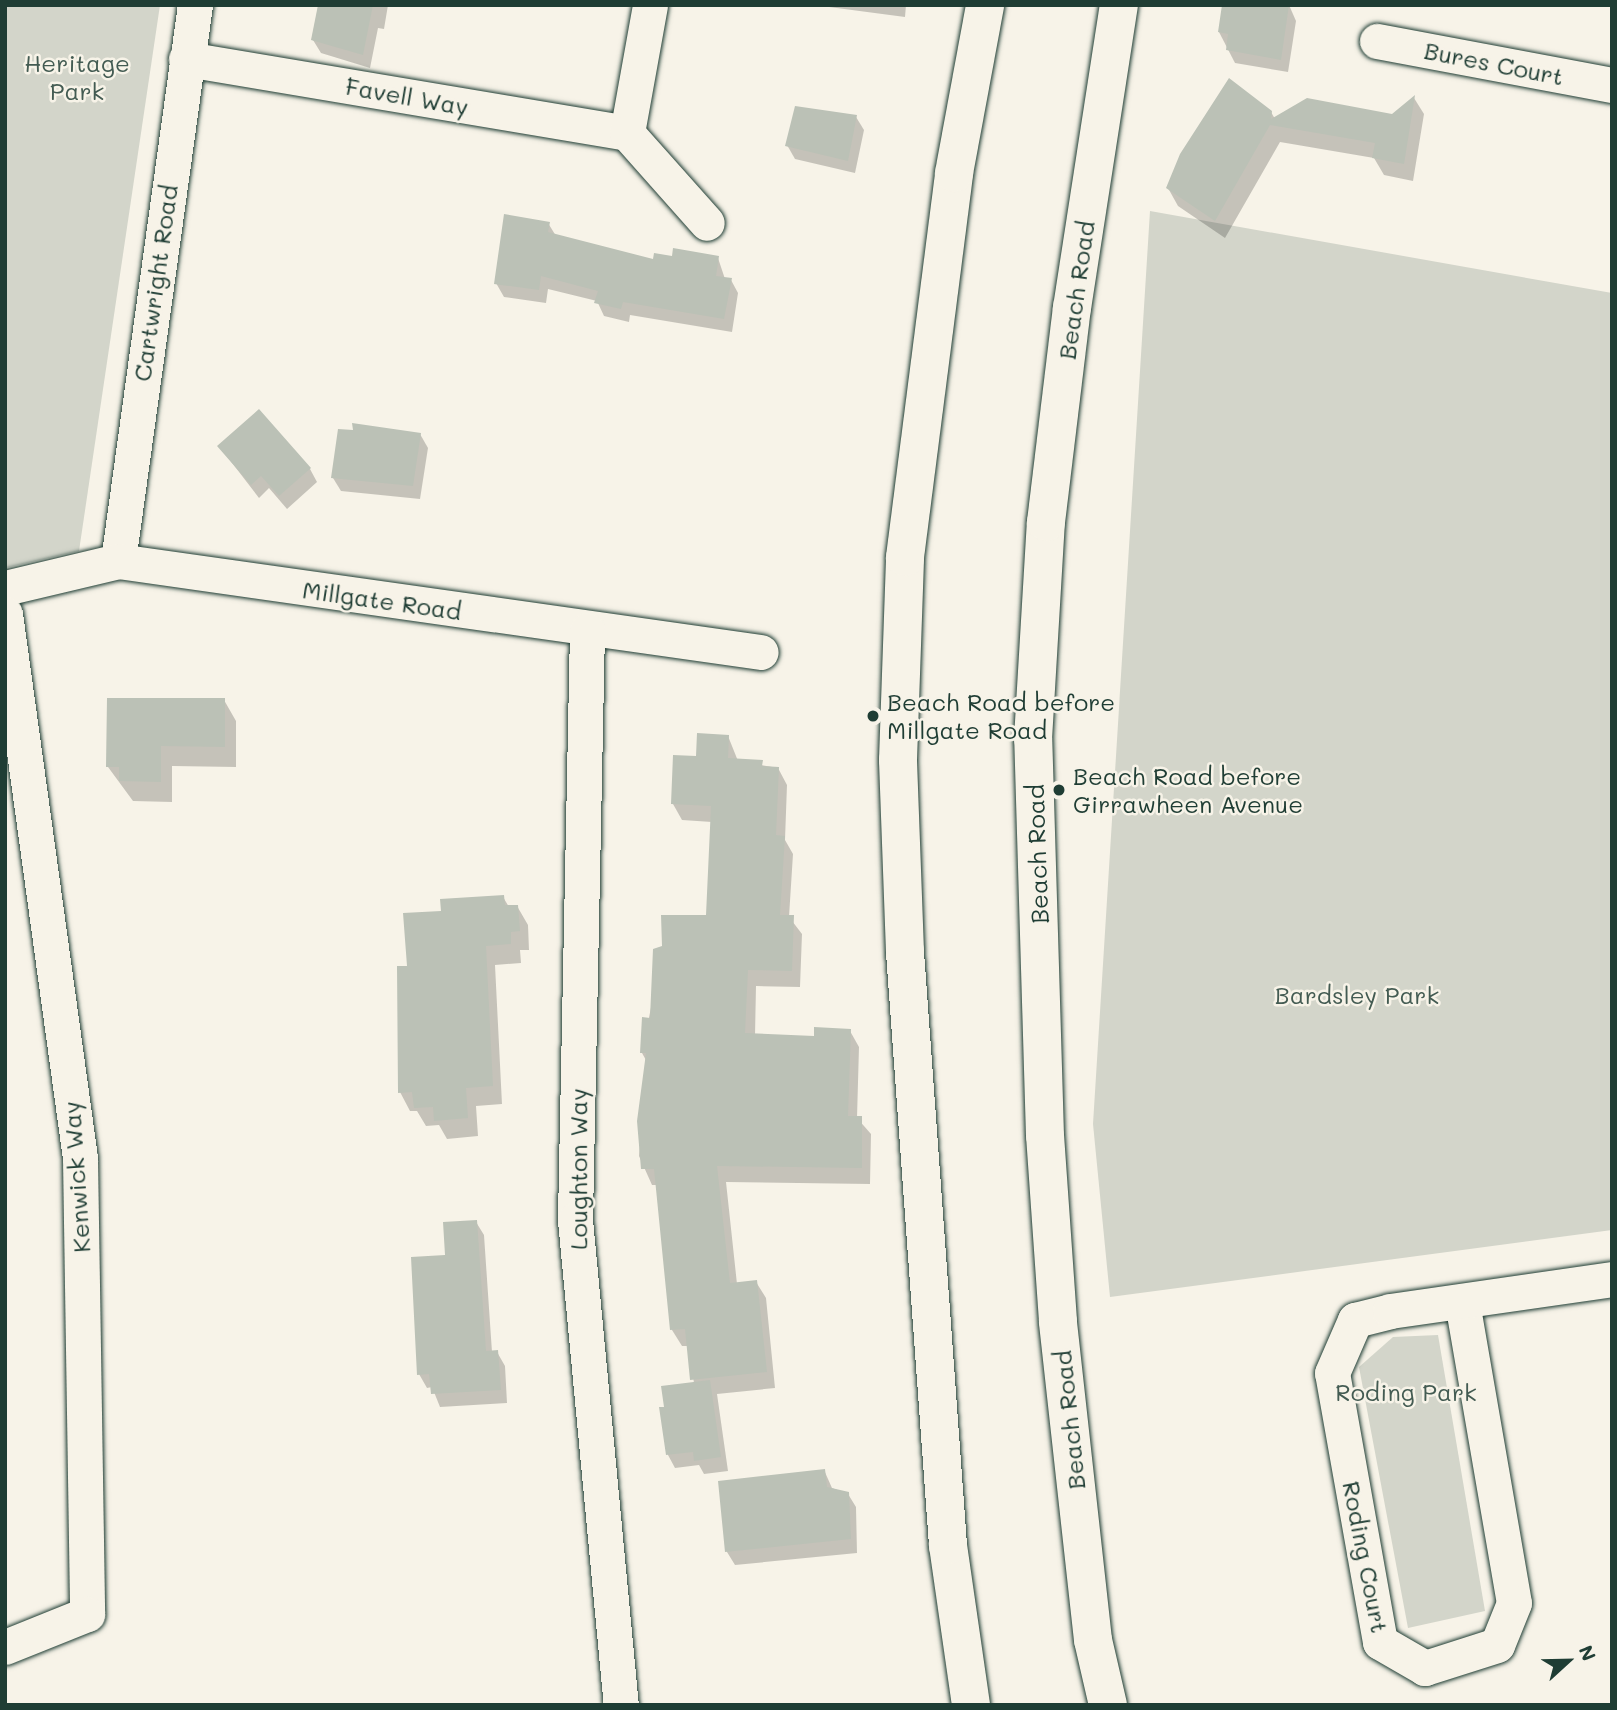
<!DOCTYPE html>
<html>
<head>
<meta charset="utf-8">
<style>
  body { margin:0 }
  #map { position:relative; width:1617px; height:1710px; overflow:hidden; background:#f7f3e8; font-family:Mali,sans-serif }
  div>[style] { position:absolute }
  .green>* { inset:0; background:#d3d5ca }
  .shadow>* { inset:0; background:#0003 }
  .building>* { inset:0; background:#bbc1b6 }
  .roads { filter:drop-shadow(0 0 2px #1f3d34) drop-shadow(0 0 2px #1f3d34) }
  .street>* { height:35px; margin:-17.5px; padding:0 17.5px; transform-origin:17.5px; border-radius:17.5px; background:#f7f3e8 }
  .primary>* { height:38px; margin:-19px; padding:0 19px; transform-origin:19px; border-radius:19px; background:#f7f3e8 }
  .dots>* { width:19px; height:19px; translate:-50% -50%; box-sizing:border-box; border:4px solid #f7f3e8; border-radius:50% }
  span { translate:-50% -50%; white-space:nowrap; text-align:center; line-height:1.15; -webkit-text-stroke:5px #f7f3e8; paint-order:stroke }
  .park-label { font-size:24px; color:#435b52 }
  .street-label { font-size:24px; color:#1f3d34 }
  .poi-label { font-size:24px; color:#1f3d34 }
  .left { translate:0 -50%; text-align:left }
  .frame { position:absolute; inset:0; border:7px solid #1f3d34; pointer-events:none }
  .north { position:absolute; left:1533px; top:1626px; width:70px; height:70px; -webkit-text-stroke:5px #f7f3e8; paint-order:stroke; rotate:68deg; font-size:19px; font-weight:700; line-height:28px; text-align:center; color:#1f3d34 }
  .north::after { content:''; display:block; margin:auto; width:24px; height:32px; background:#1f3d34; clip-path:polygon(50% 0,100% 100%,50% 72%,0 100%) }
</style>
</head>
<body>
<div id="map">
  <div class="green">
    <div style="clip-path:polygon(5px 5px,160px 5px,79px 551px,5px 568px)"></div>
    <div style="clip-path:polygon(1150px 211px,1612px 293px,1612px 1230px,1110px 1297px,1093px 1124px)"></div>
    <div style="clip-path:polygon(1438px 1335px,1485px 1611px,1408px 1628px,1359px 1367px,1393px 1337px)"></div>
  </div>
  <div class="shadow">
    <div style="clip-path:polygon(319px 5px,388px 5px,384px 29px,378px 28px,370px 68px,321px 53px,313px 40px)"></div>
    <div style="clip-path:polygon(814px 5px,906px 5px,905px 17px)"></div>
    <div style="clip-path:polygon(1227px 5px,1289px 5px,1296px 21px,1288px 72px,1235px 63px,1219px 32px)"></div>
    <div style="clip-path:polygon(1414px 98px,1424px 114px,1413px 181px,1384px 175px,1374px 158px,1280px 142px,1225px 238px,1178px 206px,1168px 188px,1271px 112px,1275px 119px,1393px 116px)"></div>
    <div style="clip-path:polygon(856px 117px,864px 130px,855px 173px,795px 159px,787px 145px)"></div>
    <div style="clip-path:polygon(548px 223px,556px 236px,654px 261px,718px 258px,725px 279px,731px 280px,738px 293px,732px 332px,630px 315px,629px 322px,604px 316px,597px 301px,548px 289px,546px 303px,504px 297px,496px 283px)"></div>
    <div style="clip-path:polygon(420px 434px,428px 448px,420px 499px,341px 491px,333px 478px)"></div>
    <div style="clip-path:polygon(219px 446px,310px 469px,317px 482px,287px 509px,269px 488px,259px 498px)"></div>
    <div style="clip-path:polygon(224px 700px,236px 721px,236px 767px,172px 766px,172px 802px,133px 801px,108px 767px)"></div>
    <div style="clip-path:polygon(728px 736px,738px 761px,778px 768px,787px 785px,785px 840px,793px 854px,789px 917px,802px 934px,800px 987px,756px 986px,755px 1036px,816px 1038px,850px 1031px,859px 1047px,857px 1118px,871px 1134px,870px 1184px,726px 1182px,737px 1284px,756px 1282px,766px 1298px,775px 1388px,717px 1394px,728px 1471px,704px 1474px,699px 1465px,675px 1468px,668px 1455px,666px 1408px,694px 1383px,688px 1346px,682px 1346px,672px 1330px,658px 1185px,652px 1185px,639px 1156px,647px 1062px,642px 1053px,663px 947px,708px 916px,712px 822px,682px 820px,673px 804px,698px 758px)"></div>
    <div style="clip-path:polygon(503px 897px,509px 907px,517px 906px,528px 925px,529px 950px,520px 950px,521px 963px,495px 965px,502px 1104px,476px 1106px,478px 1136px,447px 1139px,439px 1125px,426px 1126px,417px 1111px,410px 1111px,400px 1092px,409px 967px,443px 912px)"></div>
    <div style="clip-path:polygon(476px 1222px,484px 1235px,492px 1352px,497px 1352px,505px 1366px,507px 1403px,440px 1407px,432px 1387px,427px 1388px,419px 1374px,447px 1257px)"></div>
    <div style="clip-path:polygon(824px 1470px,832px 1488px,848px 1494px,856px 1507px,857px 1553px,735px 1565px,727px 1552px,720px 1483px)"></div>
  </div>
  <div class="building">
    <div style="clip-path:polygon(318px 5px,373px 5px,363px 55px,311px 40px)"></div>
    <div style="clip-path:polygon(1222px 5px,1289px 5px,1281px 60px,1226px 50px,1228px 34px,1218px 32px)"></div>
    <div style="clip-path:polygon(1229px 78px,1272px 111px,1271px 119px,1307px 98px,1392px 114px,1415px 95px,1404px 164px,1372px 158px,1375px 143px,1270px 125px,1215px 221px,1166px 188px,1180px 154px)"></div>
    <div style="clip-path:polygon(795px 106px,857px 115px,848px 161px,785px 146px)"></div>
    <div style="clip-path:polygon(504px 214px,550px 222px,548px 232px,653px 259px,654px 253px,672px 256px,673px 248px,719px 256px,716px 276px,732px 278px,724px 319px,623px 302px,621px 309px,594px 303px,598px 291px,541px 276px,539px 290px,494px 284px)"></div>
    <div style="clip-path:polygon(259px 409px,311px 468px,279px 496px,261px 476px,251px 485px,217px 446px)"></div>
    <div style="clip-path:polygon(352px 423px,421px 433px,413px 486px,331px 478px,338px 429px,353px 430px)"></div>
    <div style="clip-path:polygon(107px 698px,225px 698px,225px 747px,161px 746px,161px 782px,119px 781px,119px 767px,106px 767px)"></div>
    <div style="clip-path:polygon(697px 733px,729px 735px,728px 758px,763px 760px,762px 766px,779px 767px,776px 835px,785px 836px,780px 915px,794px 915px,792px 971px,748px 970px,745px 1033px,814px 1036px,814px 1027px,851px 1029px,848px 1116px,862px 1116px,862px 1168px,717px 1166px,730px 1283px,757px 1280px,767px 1372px,690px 1380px,685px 1329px,670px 1330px,654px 1169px,641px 1169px,637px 1121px,646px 1053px,640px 1053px,642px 1017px,650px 1018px,653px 949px,662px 946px,661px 915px,706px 915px,711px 806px,671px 804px,673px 755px,696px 756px)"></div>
    <div style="clip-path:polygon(504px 895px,505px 905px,518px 905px,520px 931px,511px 932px,511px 944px,486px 946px,493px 1086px,466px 1088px,468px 1118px,434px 1121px,433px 1107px,414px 1108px,412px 1092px,398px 1093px,397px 966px,407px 966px,403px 913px,441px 911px,440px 899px)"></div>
    <div style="clip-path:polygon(477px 1220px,486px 1351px,498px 1350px,501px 1390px,431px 1394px,429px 1374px,417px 1375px,411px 1257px,445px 1255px,443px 1222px)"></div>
    <div style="clip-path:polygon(710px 1380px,721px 1457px,694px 1461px,693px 1452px,666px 1455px,659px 1407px,664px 1407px,661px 1386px)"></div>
    <div style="clip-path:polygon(825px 1469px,827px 1487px,849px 1492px,851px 1539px,725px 1552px,718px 1481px)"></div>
  </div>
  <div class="roads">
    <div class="street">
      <div style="left:1377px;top:41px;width:239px;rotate:10.6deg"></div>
      <div style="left:186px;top:59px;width:447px;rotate:9.5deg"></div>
      <div style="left:627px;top:133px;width:130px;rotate:-79.8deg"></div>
      <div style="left:627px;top:133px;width:120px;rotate:48.4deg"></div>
      <div style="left:118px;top:561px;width:561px;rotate:-82.12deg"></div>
      <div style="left:5px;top:588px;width:116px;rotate:-13.4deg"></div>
      <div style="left:118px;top:561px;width:649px;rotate:8.06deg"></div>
      <div style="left:5px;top:614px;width:549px;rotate:82.15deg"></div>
      <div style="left:80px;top:1158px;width:456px;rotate:89.1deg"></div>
      <div style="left:87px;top:1614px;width:88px;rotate:158.1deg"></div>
      <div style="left:587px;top:630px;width:590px;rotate:91.17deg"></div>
      <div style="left:575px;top:1220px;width:487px;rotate:84.6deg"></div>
      <div style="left:1462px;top:1302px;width:305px;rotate:80.2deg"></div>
      <div style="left:1514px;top:1603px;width:45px;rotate:112deg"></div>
      <div style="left:1497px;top:1645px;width:76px;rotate:162.3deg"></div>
      <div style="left:1425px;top:1668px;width:52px;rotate:-150deg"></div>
      <div style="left:1380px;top:1642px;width:273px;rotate:-100.1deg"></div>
      <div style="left:1332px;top:1373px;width:58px;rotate:-66.5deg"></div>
      <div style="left:1355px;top:1320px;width:36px;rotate:-14deg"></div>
      <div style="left:1390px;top:1311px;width:224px;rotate:-8.2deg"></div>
    </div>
    <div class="primary">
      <div style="left:971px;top:1705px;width:162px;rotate:-98.2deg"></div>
      <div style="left:948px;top:1545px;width:595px;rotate:-94.15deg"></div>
      <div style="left:905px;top:952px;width:192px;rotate:-92.1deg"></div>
      <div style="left:898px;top:760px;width:203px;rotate:-88deg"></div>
      <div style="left:905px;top:557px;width:387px;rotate:-82.7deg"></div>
      <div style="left:954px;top:173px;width:171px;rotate:-79.5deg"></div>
      <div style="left:1108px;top:1705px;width:67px;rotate:-103deg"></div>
      <div style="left:1093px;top:1640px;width:321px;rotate:-96.3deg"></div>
      <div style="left:1058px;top:1321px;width:185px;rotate:-94deg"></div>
      <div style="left:1045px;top:1136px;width:397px;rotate:-91.7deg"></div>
      <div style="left:1033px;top:739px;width:217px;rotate:-86.6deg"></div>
      <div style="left:1046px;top:522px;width:216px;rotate:-83.1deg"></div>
      <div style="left:1072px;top:308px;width:307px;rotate:-81.2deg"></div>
    </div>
  </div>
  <div class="dots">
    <div style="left:873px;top:716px;background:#1f3d34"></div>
    <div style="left:1059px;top:790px;background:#1f3d34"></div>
  </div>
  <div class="park-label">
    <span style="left:77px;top:77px">Heritage<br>Park</span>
    <span style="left:1357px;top:995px">Bardsley Park</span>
    <span style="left:1406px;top:1392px">Roding Park</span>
  </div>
  <div class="street-label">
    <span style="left:1494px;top:63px;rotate:11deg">Bures Court</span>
    <span style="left:407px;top:96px;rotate:10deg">Favell Way</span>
    <span style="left:155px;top:283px;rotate:-82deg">Cartwright Road</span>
    <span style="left:1076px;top:290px;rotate:-82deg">Beach Road</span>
    <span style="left:382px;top:600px;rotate:8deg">Millgate Road</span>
    <span style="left:1037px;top:854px;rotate:-92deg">Beach Road</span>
    <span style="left:578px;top:1169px;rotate:-90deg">Loughton Way</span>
    <span style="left:76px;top:1177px;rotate:-94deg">Kenwick Way</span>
    <span style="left:1069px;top:1420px;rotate:-96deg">Beach Road</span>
    <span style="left:1366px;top:1557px;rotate:79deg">Roding Court</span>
  </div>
  <div class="poi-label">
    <span class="left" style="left:887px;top:716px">Beach Road before<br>Millgate Road</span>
    <span class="left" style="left:1073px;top:790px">Beach Road before<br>Girrawheen Avenue</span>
  </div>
  <div class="frame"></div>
  <div class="north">N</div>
</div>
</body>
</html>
